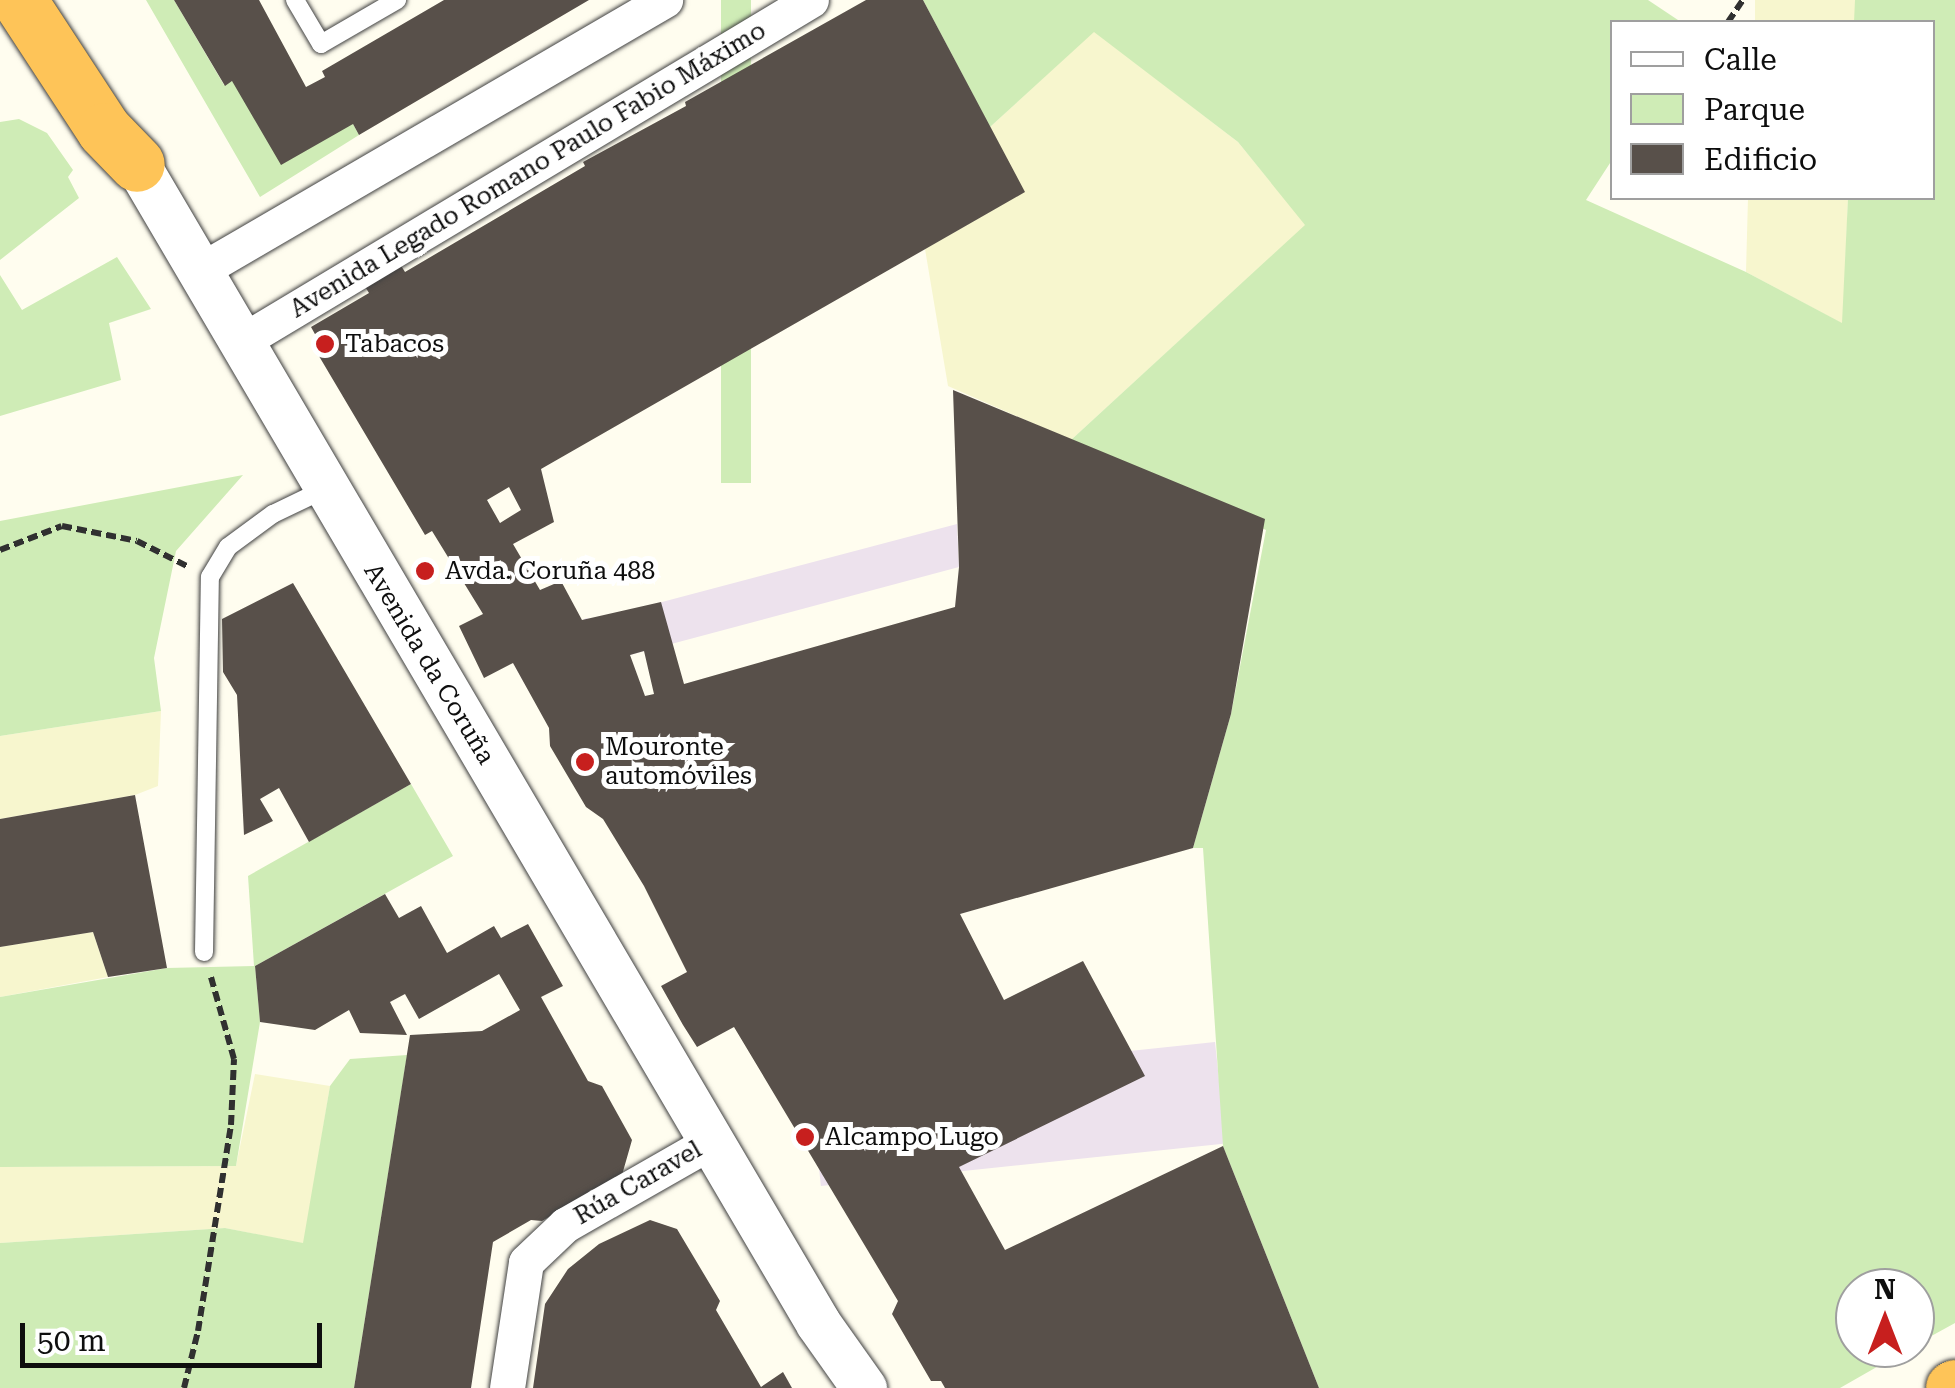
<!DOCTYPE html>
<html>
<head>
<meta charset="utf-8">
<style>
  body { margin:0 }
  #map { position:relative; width:1955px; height:1388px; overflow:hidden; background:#fffdef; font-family:"Roboto Serif",serif }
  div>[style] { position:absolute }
  .industrial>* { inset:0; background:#ede2ed; transform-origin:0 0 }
  .farmland>* { inset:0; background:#f7f6ce; transform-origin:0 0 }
  .green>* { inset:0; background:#cfecb6; transform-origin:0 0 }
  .building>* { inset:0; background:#58504a }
  .path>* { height:6px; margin-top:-3px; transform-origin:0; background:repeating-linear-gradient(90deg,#303030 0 10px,transparent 0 15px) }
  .roads { filter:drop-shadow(0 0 2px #414141) drop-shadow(0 0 2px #414141) }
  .service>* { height:18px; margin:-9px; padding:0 9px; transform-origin:9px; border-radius:9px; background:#fff }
  .minor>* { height:35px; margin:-17.5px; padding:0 17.5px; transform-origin:17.5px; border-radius:17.5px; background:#fff }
  .tertiary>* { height:45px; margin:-22.5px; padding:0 22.5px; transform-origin:22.5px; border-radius:22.5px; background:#fff }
  .trunk>* { height:55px; margin:-27.5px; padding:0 27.5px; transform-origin:27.5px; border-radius:27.5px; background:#fec458 }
  .dots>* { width:28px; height:28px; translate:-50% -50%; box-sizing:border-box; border:5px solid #fff; border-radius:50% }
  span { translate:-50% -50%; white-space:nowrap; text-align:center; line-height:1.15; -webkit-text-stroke:10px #fff; paint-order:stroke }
  .street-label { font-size:25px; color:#0e0e0e }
  .poi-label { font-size:25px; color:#0e0e0e }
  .left { translate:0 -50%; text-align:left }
  .legend { position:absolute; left:1610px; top:20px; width:325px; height:180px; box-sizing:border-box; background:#fff; border:2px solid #9f9f9f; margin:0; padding:12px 18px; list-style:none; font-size:30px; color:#0e0e0e }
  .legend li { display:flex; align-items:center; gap:20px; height:50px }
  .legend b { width:50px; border:2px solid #9f9f9f }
  .north { position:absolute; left:1835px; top:1268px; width:100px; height:100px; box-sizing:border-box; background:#fff; border:2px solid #9f9f9f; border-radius:50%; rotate:0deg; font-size:28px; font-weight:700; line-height:40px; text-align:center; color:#0e0e0e }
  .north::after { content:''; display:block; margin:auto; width:35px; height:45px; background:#c71f1e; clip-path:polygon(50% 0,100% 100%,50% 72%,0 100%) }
  .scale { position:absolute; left:20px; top:1323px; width:302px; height:45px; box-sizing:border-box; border:5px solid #0e0e0e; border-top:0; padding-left:12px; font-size:30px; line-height:35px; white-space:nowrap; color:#0e0e0e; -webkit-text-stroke:8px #fff; paint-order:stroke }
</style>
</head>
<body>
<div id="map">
  <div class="industrial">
    <div style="clip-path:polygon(957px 524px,959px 567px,630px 655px,527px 688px,513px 663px,586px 618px,594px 620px)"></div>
    <div style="left:1215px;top:1042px;width:102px;height:407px;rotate:84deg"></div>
  </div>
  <div class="farmland">
    <div style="left:1755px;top:0;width:100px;height:22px"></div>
    <div style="clip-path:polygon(1094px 31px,1238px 142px,1306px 225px,1071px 440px,948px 386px,925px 249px,1024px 192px,990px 127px)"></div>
    <div style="clip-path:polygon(1748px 198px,1848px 198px,1843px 324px,1746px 272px)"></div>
    <div style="clip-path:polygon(161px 711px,158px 786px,135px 795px,0 819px,0 736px)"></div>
    <div style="clip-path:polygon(93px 932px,108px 977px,0 997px,0 947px)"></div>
    <div style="clip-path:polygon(255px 1074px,330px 1086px,304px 1244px,225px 1228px,0 1243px,0 1167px,236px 1166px)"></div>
  </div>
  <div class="green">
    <div style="clip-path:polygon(146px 0,174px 0,224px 85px,232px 81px,353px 124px,359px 135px,260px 197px)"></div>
    <div style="left:721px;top:0;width:30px;height:483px"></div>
    <div style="clip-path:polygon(923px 0,1648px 0,1681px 22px,1612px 22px,1612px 160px,1586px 200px,1746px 272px,1842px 323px,1848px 198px,1932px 198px,1932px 22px,1854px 22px,1855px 0,1955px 0,1955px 1323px,1915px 1345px,1915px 1288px,1855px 1288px,1855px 1348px,1910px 1348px,1840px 1388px,1319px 1388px,1223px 1146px,1203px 848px,1193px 848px,1231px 714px,1266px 530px,1071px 440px,1305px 225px,1238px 142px,1094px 32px,990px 127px)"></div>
    <div style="clip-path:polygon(19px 119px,47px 133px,73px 170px,68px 177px,79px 198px,0 260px,0 122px)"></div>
    <div style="clip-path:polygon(117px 257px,151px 309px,109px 323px,121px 380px,0 416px,0 275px,22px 310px)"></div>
    <div style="clip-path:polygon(243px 475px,176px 551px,154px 658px,161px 711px,0 736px,0 521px)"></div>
    <div style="clip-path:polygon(411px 784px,453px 856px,255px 966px,260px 1022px,236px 1166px,0 1167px,0 997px,167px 968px,254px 966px,248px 876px)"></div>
    <div style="clip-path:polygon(407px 1055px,354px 1388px,0 1388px,0 1243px,225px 1228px,303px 1243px,330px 1086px,350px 1059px)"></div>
  </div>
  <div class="building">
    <div style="clip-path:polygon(174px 0,259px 0,306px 87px,325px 77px,322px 71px,444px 0,589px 0,359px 135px,353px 124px,281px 165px,232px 81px,225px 86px)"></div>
    <div style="clip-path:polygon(evenodd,866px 0,923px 0,1025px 192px,541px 469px,554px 522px,513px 544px,540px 590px,561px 581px,582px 620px,661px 602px,684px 684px,955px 607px,959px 567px,953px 390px,1265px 519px,1231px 714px,1193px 848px,960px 914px,1004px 1000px,1083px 961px,1145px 1076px,959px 1167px,1005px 1250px,1223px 1146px,1319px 1388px,945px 1388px,941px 1381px,931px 1381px,892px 1314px,898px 1301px,734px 1027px,697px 1047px,683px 1025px,661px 986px,687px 972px,644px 886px,603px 819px,586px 807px,550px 746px,549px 728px,513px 663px,484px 678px,459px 626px,483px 614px,432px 531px,425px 535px,313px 346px,316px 336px,311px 327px,369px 293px,364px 285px,400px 264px,405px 272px,585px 166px,583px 162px,686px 106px,685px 102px,866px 0,509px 487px,521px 510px,500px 523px,487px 500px,509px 487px,866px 0,644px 651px,654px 694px,645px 696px,630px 655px,644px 651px)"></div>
    <div style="clip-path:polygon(293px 583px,411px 784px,309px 842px,279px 788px,260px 799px,273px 821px,244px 835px,237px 695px,223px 672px,222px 619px)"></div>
    <div style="clip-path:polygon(135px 795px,167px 968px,108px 977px,93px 932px,0 947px,0 819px)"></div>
    <div style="clip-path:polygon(385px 894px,399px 918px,421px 906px,447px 953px,494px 926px,501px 938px,528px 924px,563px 986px,541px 997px,588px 1081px,602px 1086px,632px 1140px,622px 1175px,542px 1221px,531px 1220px,493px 1242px,471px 1388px,354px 1388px,410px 1035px,482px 1031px,520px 1010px,499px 974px,419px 1019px,405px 994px,390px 1002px,407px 1035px,360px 1033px,349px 1010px,315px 1030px,260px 1022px,255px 966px)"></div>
    <div style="clip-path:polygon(650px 1220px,677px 1229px,720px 1301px,716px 1310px,761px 1387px,783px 1372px,792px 1388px,533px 1388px,545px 1304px,568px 1269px,599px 1244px)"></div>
  </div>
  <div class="path">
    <div style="left:1728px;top:22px;width:27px;rotate:-56deg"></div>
    <div style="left:0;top:550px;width:66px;rotate:-21.2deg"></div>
    <div style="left:62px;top:526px;width:76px;rotate:11.3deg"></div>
    <div style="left:137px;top:541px;width:56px;rotate:26.6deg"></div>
    <div style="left:184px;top:1388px;width:59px;rotate:-76.2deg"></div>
    <div style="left:198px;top:1331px;width:209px;rotate:-80.9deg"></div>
    <div style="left:231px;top:1125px;width:66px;rotate:-87.4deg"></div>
    <div style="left:234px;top:1059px;width:85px;rotate:-105.7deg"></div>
  </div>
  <div class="roads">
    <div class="service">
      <div style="left:295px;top:0;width:51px;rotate:59.4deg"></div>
      <div style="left:321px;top:44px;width:88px;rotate:-30.1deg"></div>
      <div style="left:204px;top:952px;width:375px;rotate:-89.1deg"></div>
      <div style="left:210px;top:577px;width:35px;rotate:-59deg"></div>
      <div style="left:228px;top:547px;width:56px;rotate:-36.3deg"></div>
      <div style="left:273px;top:514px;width:58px;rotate:-25.7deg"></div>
    </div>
    <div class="minor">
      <div style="left:201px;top:270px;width:537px;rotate:-30.19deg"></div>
      <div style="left:244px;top:340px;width:661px;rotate:-30.95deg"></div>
      <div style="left:507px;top:1388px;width:127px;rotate:-81.4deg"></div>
      <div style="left:526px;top:1262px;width:54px;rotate:-43.5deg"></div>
      <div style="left:565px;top:1225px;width:169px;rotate:-29.7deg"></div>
    </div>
    <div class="tertiary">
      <div style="left:137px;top:164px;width:1344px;rotate:59.56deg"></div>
      <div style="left:818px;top:1323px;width:80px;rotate:54.7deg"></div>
    </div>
    <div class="trunk">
      <div style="left:19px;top:0;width:155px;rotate:56.8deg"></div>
      <div style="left:104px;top:130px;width:47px;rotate:45.9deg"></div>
      <div style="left:1953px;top:1388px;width:2px;rotate:-27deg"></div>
    </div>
  </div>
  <div class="dots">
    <div style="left:325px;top:344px;background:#c71f1e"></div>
    <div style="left:425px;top:571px;background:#c71f1e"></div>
    <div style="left:585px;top:762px;background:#c71f1e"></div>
    <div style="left:805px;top:1137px;background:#c71f1e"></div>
  </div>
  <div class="street-label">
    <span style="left:528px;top:170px;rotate:-31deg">Avenida Legado Romano Paulo Fabio Máximo</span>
    <span style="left:429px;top:664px;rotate:59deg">Avenida da Coruña</span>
    <span style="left:638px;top:1183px;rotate:-30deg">Rúa Caravel</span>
  </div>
  <div class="poi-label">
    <span class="left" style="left:345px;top:344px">Tabacos</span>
    <span class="left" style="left:445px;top:571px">Avda. Coruña 488</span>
    <span class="left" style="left:605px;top:762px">Mouronte<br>automóviles</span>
    <span class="left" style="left:825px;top:1137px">Alcampo Lugo</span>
  </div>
  <ul class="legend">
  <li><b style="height:12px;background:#fff"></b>Calle</li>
  <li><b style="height:28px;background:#cfecb6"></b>Parque</li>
  <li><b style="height:28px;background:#58504a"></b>Edificio</li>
  </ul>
  <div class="north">N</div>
  <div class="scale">50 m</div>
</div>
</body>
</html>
